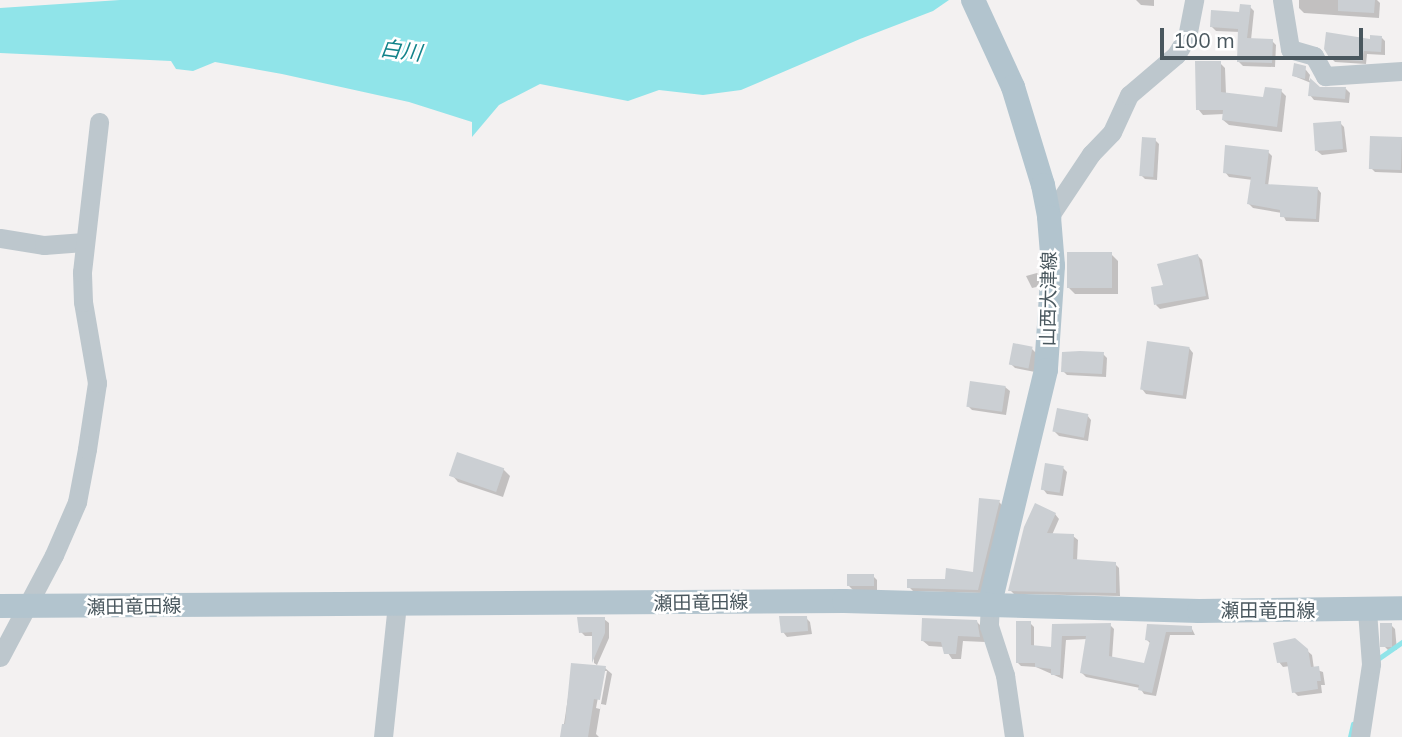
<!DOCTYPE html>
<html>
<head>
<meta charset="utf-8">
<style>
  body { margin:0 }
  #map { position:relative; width:1402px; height:737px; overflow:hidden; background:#f3f1f1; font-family:Mulish,"Noto Sans JP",sans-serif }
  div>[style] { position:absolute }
  .water>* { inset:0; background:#90e4e9 }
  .shadow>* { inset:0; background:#0003 }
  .stream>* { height:4.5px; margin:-2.25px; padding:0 2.25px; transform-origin:2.25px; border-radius:2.25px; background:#90e4e9 }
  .building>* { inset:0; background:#cbcfd3; transform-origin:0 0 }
  .minor>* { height:19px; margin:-9.5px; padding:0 9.5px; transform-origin:9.5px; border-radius:9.5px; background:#bdc7cd }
  .major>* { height:24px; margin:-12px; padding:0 12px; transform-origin:12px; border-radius:12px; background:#b2c4ce }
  span { translate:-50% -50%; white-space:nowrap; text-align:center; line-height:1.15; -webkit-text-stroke:5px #fff; paint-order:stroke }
  .street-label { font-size:19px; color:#49575e }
  .water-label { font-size:21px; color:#12838a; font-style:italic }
  .scale { position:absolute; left:1160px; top:28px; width:203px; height:32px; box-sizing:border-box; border:4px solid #49575e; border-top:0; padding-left:9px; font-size:21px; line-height:24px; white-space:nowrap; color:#49575e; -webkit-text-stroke:5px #fff; paint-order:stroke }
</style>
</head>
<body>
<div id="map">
  <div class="water">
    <div style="clip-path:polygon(120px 0,949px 0,933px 11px,860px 39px,741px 90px,703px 95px,659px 90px,628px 101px,540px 84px,499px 105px,472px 137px,472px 122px,409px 102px,282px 74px,215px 62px,193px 71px,176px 69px,171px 61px,0 53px,0 8px)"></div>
  </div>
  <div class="shadow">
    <div style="clip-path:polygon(1136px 0,1154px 0,1154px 6px,1141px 5px)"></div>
    <div style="clip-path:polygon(1299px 0,1377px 0,1380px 3px,1379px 18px,1304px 13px,1299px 8px)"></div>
    <div style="clip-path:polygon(1250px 7px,1254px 11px,1251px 40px,1272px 41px,1276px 45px,1275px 67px,1243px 66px,1239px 62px,1240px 32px,1216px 31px,1212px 27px)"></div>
    <div style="clip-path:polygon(1382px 38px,1385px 41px,1385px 55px,1367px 54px,1366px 64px,1335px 62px,1331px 58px)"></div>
    <div style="clip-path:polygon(1220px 63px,1225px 68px,1226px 94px,1265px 99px,1281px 91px,1286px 96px,1282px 132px,1229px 125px,1223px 120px,1224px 114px,1203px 115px,1198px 109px)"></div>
    <div style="clip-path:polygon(1296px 66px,1306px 70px,1310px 75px,1309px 80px,1319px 89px,1346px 89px,1350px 93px,1349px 103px,1314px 100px,1310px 95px,1311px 83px,1294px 76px)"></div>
    <div style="clip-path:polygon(1340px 123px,1344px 127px,1347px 152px,1322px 155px,1317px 151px)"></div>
    <div style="clip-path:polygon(1402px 139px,1402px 173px,1375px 172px,1371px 168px)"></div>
    <div style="clip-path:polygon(1155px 140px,1159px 144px,1157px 180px,1145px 179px,1141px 175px)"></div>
    <div style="clip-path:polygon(1268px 152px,1272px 156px,1268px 186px,1317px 188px,1321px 193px,1319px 222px,1286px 221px,1282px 213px,1253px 208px,1249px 204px,1253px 180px,1229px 177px,1225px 172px)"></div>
    <div style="clip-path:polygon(1111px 254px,1118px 261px,1118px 294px,1075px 294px,1068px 287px)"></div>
    <div style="clip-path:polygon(1198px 256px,1202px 260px,1209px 299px,1160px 309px,1156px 305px,1165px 286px)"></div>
    <div style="clip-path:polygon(1037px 273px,1041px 277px,1041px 286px,1032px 288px,1026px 276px)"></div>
    <div style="clip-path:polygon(1189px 348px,1193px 353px,1186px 399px,1146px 394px,1142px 389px)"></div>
    <div style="clip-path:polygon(1032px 349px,1036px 353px,1035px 372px,1015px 368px,1011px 364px)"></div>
    <div style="clip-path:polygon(1103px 354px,1107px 358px,1106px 377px,1067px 375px,1063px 371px)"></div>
    <div style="clip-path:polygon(1005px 387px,1010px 391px,1006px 415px,972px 410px,968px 406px)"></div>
    <div style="clip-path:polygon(1087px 415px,1091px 420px,1088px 441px,1059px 436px,1055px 432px)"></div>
    <div style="clip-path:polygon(1063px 468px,1067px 472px,1063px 496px,1047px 494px,1043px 489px)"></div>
    <div style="clip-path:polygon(503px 469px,510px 476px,503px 497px,458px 482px,452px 475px)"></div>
    <div style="clip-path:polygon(999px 502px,1003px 506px,982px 593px,913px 591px,909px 587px,975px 575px)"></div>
    <div style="clip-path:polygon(1055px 514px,1059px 519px,1052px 535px,1073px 536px,1078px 540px,1077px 561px,1115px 564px,1119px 568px,1120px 596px,1014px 594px,1010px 590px)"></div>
    <div style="clip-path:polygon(873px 576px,877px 580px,877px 590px,853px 590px,848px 585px)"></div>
    <div style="clip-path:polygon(806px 618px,810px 622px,812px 634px,787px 637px,783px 632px)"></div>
    <div style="clip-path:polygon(604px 619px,609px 623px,609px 638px,597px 665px,594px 663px,594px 636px,585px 636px,581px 632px)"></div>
    <div style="clip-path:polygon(976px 621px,982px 627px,985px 642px,963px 641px,961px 659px,952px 659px,944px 647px,929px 646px,923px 641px)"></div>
    <div style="clip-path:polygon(1030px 623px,1034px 627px,1034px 647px,1053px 648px,1053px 626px,1110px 625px,1114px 629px,1112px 658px,1146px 665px,1151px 644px,1147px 640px,1148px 626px,1191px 627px,1195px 635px,1170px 635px,1156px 696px,1144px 694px,1140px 688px,1086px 677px,1082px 673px,1088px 639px,1066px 640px,1063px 679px,1036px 667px,1021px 666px,1017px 662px)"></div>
    <div style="clip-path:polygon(1391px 625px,1395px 629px,1397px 650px,1388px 650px,1384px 646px)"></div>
    <div style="clip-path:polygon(1295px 640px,1312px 655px,1314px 669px,1323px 672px,1325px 685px,1321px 685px,1322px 693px,1298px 696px,1294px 692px,1290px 666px,1283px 667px,1279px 662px)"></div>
    <div style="clip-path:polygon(evenodd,573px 665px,605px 668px,612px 674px,606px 705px,601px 704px,596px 734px,599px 737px,562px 737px,573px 665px,603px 671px,607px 671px,600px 709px,596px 708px,603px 671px)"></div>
  </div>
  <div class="stream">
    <div style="left:1375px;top:661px;width:33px;rotate:-35deg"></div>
    <div style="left:1350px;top:737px;width:13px;rotate:-77deg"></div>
  </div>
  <div class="building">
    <div style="clip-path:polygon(1338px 0,1375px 0,1374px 13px,1338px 11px)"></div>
    <div style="clip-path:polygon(1240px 4px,1251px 5px,1247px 38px,1273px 39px,1272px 63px,1237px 62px,1238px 29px,1210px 27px,1211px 10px,1239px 12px)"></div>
    <div style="clip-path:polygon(1326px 32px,1370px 39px,1370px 35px,1382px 36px,1381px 52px,1364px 51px,1362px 61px,1330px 59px,1324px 49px)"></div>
    <div style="clip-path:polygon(1195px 61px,1221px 61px,1221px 92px,1263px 97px,1265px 87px,1282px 89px,1277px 127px,1222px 120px,1223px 110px,1196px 110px)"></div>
    <div style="clip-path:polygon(1294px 63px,1306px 66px,1305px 79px,1292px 76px)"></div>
    <div style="clip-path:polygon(1310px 78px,1320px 87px,1346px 87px,1345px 99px,1308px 96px)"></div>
    <div style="left:1341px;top:121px;width:28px;height:28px;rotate:86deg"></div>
    <div style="left:1370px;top:136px;width:32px;height:33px;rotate:2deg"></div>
    <div style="left:1142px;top:137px;width:14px;height:39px;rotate:4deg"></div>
    <div style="clip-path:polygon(1225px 145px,1269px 150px,1265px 184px,1318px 187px,1316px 219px,1280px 217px,1280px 210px,1247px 204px,1251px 177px,1223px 173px)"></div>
    <div style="left:1067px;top:252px;width:45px;height:36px"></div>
    <div style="clip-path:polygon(1198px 254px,1206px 296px,1154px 305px,1151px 287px,1163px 285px,1157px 264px)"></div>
    <div style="left:1147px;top:341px;width:43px;height:49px;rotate:8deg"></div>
    <div style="left:1013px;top:343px;width:20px;height:22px;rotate:11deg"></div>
    <div style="clip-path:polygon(1080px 351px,1104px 352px,1102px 374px,1061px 372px,1062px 352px)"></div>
    <div style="left:970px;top:381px;width:36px;height:26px;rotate:8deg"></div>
    <div style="left:1057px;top:408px;width:32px;height:24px;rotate:11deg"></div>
    <div style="left:457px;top:452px;width:50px;height:25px;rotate:19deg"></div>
    <div style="left:1045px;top:463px;width:19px;height:27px;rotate:9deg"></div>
    <div style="clip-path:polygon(979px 498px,1000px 500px,978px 590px,907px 588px,907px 579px,945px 579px,946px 568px,973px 572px)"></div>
    <div style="clip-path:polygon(1035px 503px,1056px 513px,1047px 533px,1074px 534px,1073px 559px,1116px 562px,1116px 593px,1008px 591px,1024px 527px)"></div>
    <div style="left:847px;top:574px;width:27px;height:12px"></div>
    <div style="clip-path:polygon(779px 616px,807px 616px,808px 631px,781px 633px)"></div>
    <div style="clip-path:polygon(577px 617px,605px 617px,605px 633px,592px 663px,592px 632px,579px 633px)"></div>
    <div style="clip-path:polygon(922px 618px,977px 620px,980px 637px,958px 636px,956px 654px,944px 654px,941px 642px,921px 641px)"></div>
    <div style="clip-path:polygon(1016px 621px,1031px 621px,1031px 645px,1051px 647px,1052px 624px,1111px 623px,1109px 656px,1144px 663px,1150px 641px,1145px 640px,1147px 624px,1192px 626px,1192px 632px,1166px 632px,1152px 693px,1138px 690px,1139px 685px,1080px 673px,1086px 636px,1062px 636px,1060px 675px,1051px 675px,1051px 669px,1035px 667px,1035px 663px,1016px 663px)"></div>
    <div style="left:1380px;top:623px;width:12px;height:24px"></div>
    <div style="clip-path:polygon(1295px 638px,1308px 649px,1311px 667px,1319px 666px,1321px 681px,1317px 681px,1318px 689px,1292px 693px,1287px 662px,1277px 663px,1273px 643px)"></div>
    <div style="clip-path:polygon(571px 663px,606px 666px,600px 700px,594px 699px,588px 737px,560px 737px,562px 724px,565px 724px)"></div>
  </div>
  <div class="minor">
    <div style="left:1282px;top:0;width:50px;rotate:80.7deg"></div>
    <div style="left:1290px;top:49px;width:25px;rotate:16deg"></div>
    <div style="left:1314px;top:56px;width:23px;rotate:61deg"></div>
    <div style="left:1325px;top:76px;width:77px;rotate:-3.7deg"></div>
    <div style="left:1049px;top:217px;width:76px;rotate:-56.3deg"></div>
    <div style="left:1091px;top:154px;width:30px;rotate:-46deg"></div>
    <div style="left:1112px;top:132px;width:41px;rotate:-65.3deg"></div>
    <div style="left:1129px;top:95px;width:62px;rotate:-40.4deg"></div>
    <div style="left:1176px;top:55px;width:21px;rotate:-59deg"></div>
    <div style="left:1187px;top:37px;width:38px;rotate:-79deg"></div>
    <div style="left:0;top:238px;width:45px;rotate:9deg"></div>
    <div style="left:44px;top:245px;width:40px;rotate:-4.3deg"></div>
    <div style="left:990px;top:604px;width:22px;rotate:93deg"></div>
    <div style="left:989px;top:626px;width:52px;rotate:71.9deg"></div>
    <div style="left:1005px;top:675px;width:63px;rotate:81.7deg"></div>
    <div style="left:0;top:657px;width:115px;rotate:-62.1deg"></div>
    <div style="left:54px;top:555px;width:58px;rotate:-66.5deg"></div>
    <div style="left:77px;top:502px;width:54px;rotate:-79.3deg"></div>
    <div style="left:87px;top:449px;width:67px;rotate:-81.4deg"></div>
    <div style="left:97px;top:383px;width:82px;rotate:-99.8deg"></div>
    <div style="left:83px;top:302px;width:30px;rotate:-92deg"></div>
    <div style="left:82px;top:272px;width:151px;rotate:-83.5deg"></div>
    <div style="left:383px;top:737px;width:134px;rotate:-84deg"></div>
    <div style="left:1360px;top:737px;width:74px;rotate:-81.4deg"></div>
    <div style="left:1371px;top:664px;width:53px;rotate:-94.3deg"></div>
  </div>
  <div class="major">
    <div style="left:973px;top:0;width:96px;rotate:65.3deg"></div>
    <div style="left:1013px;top:87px;width:102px;rotate:73deg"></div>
    <div style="left:1043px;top:185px;width:33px;rotate:79deg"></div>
    <div style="left:1049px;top:217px;width:49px;rotate:85.3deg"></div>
    <div style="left:1053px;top:266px;width:104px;rotate:93.9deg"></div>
    <div style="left:1046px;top:370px;width:241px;rotate:103.5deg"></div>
    <div style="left:0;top:606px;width:844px;rotate:-0.34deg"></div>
    <div style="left:844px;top:601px;width:355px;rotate:1.6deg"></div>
    <div style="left:1199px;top:611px;width:203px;rotate:-0.8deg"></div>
  </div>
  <div class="street-label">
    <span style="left:1049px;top:299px;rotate:-89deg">山西大津線</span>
    <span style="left:701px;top:603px;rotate:-1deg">瀬田竜田線</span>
    <span style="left:134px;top:607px;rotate:-1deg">瀬田竜田線</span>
    <span style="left:1268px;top:611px">瀬田竜田線</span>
  </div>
  <div class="water-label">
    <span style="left:401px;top:50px;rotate:7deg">白川</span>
  </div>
  <div class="scale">100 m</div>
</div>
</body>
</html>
